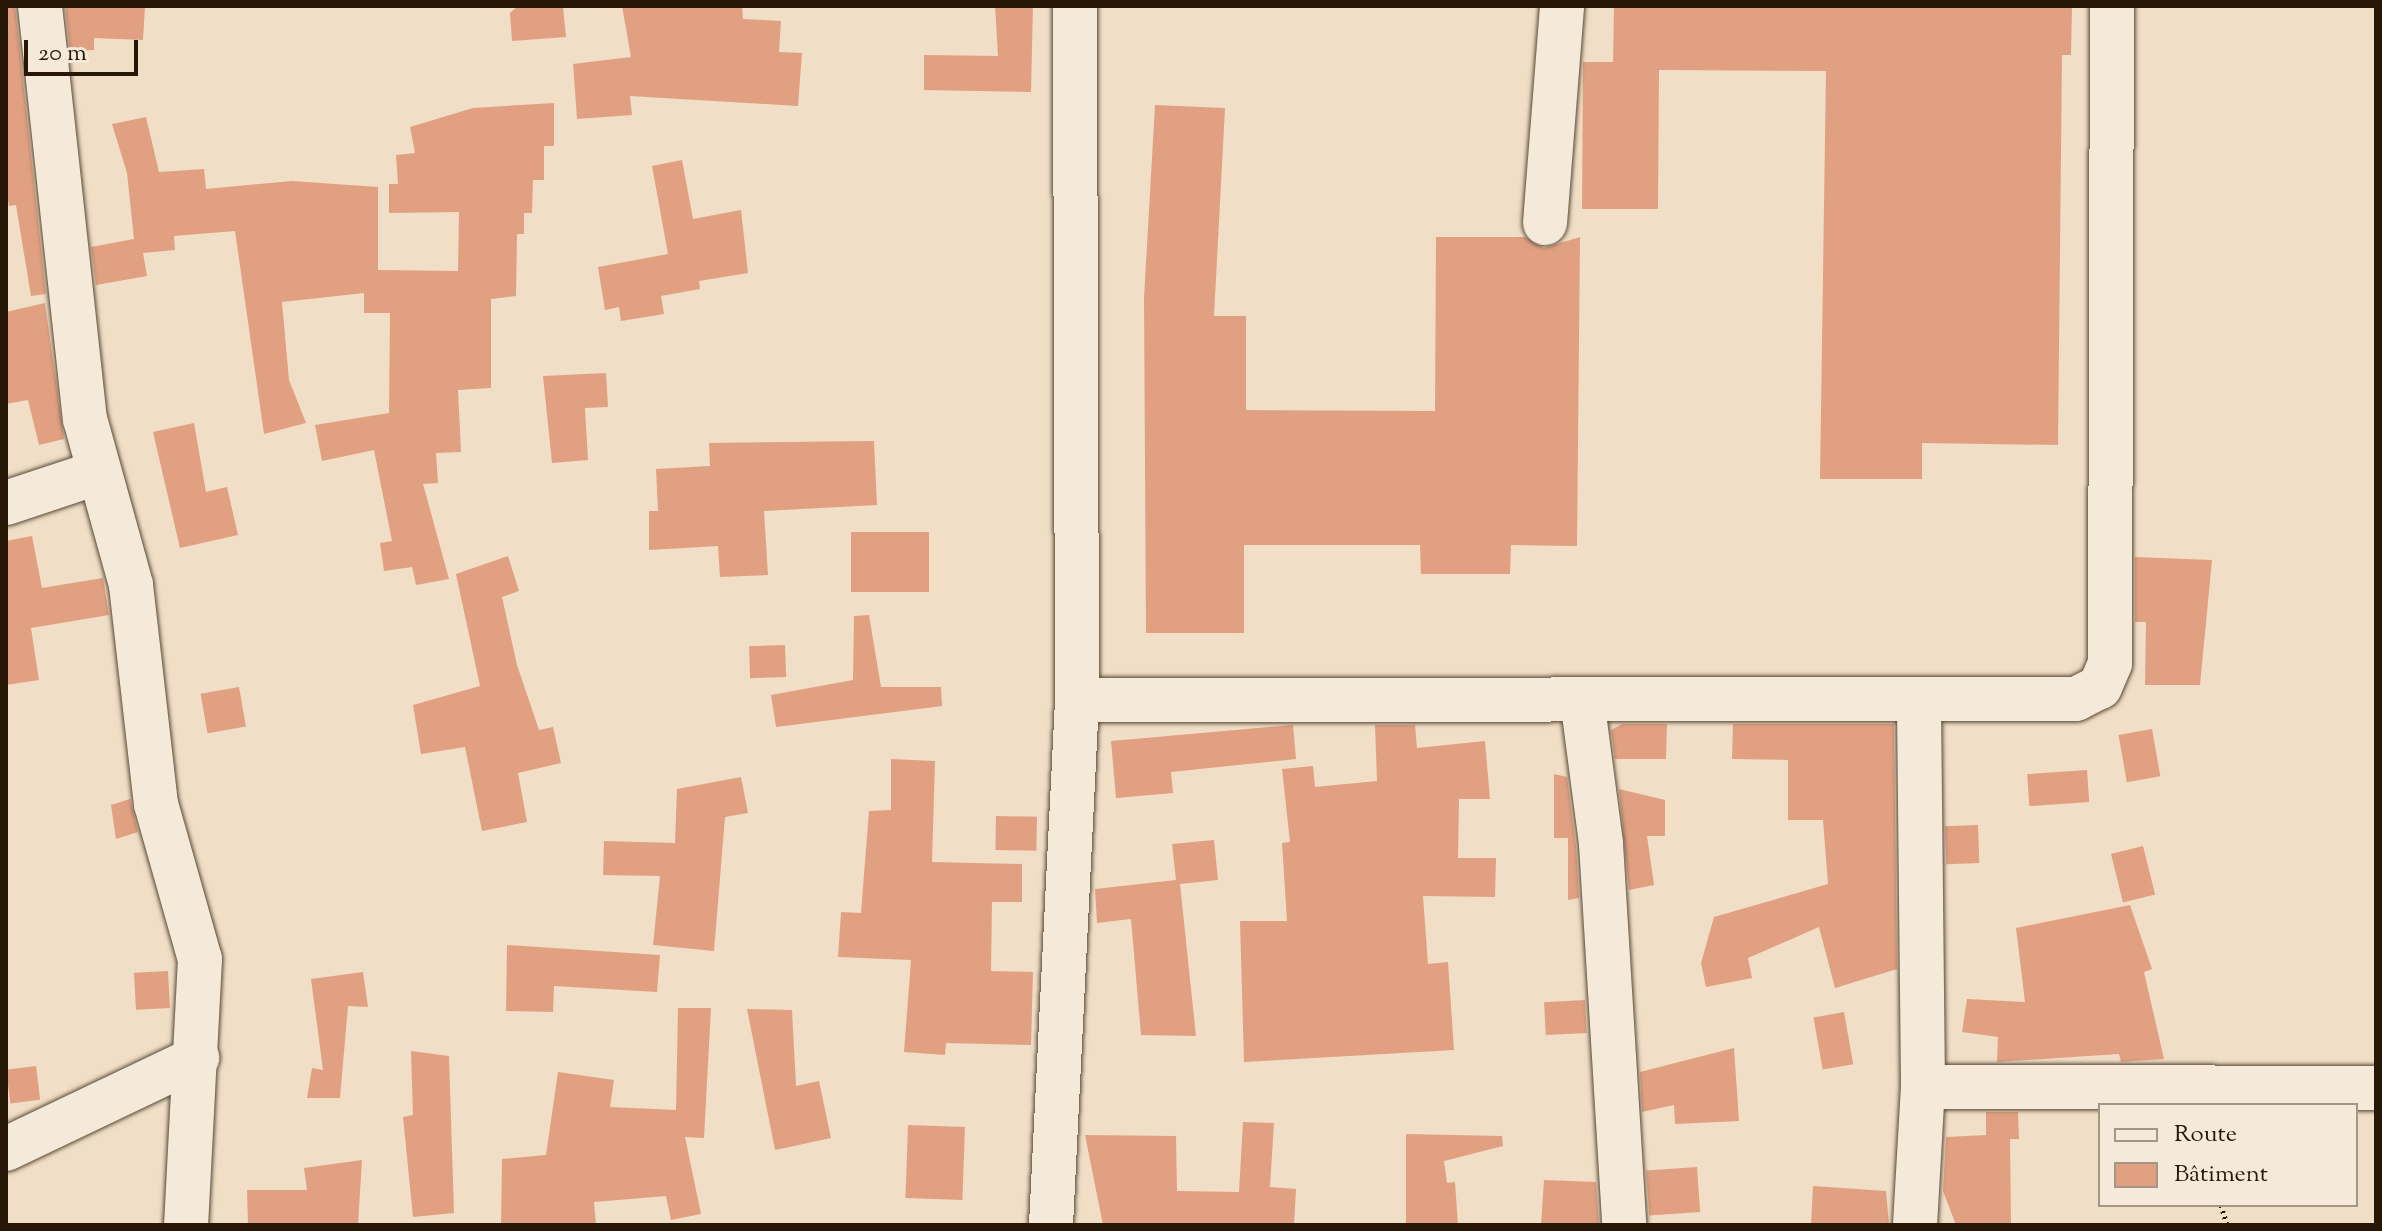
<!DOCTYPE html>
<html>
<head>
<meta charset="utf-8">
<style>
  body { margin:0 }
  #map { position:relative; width:2382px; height:1231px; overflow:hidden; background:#f0dec6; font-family:"Sorts Mill Goudy",serif }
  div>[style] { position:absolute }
  .building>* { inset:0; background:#e1a082; transform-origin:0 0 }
  .path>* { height:5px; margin-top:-2.5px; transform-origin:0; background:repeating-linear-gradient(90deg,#261706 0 2px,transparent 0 6px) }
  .roads { filter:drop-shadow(0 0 2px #584936) drop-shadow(0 0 2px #584936) }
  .minor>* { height:44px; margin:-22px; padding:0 22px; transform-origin:22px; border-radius:22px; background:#f5eada }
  span { translate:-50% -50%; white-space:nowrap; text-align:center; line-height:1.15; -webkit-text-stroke:6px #f5eada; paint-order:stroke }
  .frame { position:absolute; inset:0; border:8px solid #261706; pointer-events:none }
  .legend { position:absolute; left:2098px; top:1103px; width:260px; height:104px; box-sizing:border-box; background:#f5eada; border:2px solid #a29685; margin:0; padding:10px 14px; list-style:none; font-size:24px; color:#261706 }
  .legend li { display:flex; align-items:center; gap:16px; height:40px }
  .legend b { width:40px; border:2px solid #a29685 }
  .scale { position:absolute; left:24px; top:40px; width:114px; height:36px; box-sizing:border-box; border:4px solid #261706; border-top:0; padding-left:10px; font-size:24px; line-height:28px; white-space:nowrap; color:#261706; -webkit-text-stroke:6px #f5eada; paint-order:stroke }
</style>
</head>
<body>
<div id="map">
  <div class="building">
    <div style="clip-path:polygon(6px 6px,15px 6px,46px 294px,31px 296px,16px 205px,9px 206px,6px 188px)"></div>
    <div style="clip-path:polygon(65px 6px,145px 6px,143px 40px,94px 38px,94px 50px,70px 51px)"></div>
    <div style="clip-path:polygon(518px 6px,563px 7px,566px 37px,512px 41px,510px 13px)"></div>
    <div style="clip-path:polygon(622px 6px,742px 6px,743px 19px,781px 21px,779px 52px,802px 53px,798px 106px,630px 96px,632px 115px,577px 119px,573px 64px,631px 57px)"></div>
    <div style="clip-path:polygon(995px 6px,1033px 6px,1031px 92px,924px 90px,924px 55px,998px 56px)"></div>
    <div style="clip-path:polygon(1614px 6px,2072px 6px,2071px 55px,2062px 55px,2058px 445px,1922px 443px,1922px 479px,1820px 479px,1826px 71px,1659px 70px,1658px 209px,1582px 209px,1583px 62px,1613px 62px)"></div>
    <div style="clip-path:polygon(554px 103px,554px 146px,544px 146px,544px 180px,533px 180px,532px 213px,524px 213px,524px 234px,517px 234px,516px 296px,491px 299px,491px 388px,458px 390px,461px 452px,436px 453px,438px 483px,423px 484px,449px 579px,416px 585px,412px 567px,384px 571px,380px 543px,392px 541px,374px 450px,322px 461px,315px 425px,389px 413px,390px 313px,364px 313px,364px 293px,282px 302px,289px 380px,306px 423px,264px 434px,235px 231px,174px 236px,175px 250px,143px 253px,147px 276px,96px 285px,91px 247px,134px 239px,127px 173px,112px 124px,146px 117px,159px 172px,204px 169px,206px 189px,292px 181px,378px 187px,378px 270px,458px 271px,459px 212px,389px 213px,389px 184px,398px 184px,396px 155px,415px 153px,410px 127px,473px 108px)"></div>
    <div style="clip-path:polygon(1155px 105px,1225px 108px,1214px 316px,1246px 316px,1246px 410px,1435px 411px,1436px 237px,1525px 237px,1544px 248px,1580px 237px,1577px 546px,1511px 545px,1510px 574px,1421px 574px,1420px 545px,1244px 545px,1244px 633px,1146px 633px,1144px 298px)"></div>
    <div style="clip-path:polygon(682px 160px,693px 219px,741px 210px,748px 273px,699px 281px,700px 289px,661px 296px,664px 314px,621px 321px,619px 307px,605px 310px,598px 267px,668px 254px,652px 166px)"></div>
    <div style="clip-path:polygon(45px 303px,64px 439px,39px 445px,28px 400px,6px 404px,6px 312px)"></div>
    <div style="clip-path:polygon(606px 373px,608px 407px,585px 408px,588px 460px,552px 463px,543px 376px)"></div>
    <div style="clip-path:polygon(194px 423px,206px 492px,227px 487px,238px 535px,180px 548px,153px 432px)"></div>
    <div style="clip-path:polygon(874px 441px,877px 505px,764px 511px,768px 575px,720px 577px,718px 546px,649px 550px,649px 511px,658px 511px,656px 469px,710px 466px,709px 443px)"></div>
    <div style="left:929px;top:532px;width:60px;height:78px;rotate:90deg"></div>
    <div style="clip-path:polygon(32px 536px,42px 588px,103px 578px,109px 615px,31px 628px,39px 680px,6px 685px,6px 541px)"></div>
    <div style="clip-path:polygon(508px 556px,519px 591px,502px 597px,517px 665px,539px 730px,553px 727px,561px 763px,518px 773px,527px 822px,482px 831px,465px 747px,421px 754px,413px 705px,480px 686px,456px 574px)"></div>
    <div style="clip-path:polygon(2135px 557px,2212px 560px,2200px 685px,2145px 685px,2146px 622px,2135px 622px)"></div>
    <div style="clip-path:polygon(869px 615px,881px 687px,941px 687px,942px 706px,776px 727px,771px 695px,853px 680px,854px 616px)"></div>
    <div style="left:785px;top:645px;width:32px;height:36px;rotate:88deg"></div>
    <div style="left:239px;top:687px;width:40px;height:39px;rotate:80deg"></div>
    <div style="clip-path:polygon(1622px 724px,1667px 724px,1666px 759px,1615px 759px,1611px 730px)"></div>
    <div style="clip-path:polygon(1733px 724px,1894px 724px,1897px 969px,1835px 988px,1819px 927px,1748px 958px,1752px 978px,1706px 987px,1701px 963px,1714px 917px,1828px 884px,1823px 820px,1788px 820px,1788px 760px,1732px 759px)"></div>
    <div style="clip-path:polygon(1293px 725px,1296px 759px,1171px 772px,1173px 793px,1116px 798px,1111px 741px)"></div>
    <div style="clip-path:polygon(1375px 725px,1415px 725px,1417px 748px,1485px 741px,1490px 799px,1459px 799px,1458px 858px,1496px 858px,1495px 897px,1423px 896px,1428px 964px,1448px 962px,1454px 1050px,1244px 1062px,1240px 921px,1287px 921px,1282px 843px,1290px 842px,1282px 769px,1313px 766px,1315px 787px,1377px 781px)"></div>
    <div style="left:2152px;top:729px;width:48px;height:34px;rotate:80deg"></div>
    <div style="clip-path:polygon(891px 759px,935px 761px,932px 862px,1022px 864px,1022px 902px,992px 902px,991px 971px,1033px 972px,1031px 1045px,946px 1043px,945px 1055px,904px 1052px,911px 960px,838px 957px,841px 912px,861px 913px,869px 811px,891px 810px)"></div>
    <div style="left:2087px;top:770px;width:32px;height:60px;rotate:86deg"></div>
    <div style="clip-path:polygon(1554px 774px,1567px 777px,1576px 846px,1579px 898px,1568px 900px,1568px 838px,1554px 838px)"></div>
    <div style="clip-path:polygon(741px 777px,748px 813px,725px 817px,714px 951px,653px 945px,660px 876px,603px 875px,604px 841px,675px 843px,677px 789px)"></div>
    <div style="clip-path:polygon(1619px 789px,1665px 800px,1665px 836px,1647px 836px,1654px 885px,1629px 890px)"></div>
    <div style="clip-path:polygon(130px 799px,138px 832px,116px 839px,111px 805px)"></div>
    <div style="left:996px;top:816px;width:41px;height:34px;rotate:1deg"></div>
    <div style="left:1978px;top:825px;width:38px;height:33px;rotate:88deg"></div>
    <div style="clip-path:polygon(1214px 840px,1218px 880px,1180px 884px,1196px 1036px,1141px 1035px,1131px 919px,1097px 923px,1095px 889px,1176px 880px,1172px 844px)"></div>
    <div style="left:2143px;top:846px;width:50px;height:33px;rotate:76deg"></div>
    <div style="clip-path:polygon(2130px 905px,2152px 969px,2144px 972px,2164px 1059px,2121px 1062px,2119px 1054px,1997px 1062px,1998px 1037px,1962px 1032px,1967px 999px,2025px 1002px,2016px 928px)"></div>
    <div style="clip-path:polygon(507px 945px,660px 955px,657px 992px,554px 986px,553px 1012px,506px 1011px)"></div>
    <div style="left:168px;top:971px;width:37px;height:34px;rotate:87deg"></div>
    <div style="clip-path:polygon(363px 972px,368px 1007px,348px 1006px,340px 1098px,307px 1098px,312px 1068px,323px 1070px,311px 979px)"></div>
    <div style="left:1585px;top:1000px;width:33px;height:41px;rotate:87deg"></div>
    <div style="clip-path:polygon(678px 1008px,711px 1008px,704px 1138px,685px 1137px,701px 1214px,671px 1220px,666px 1196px,594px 1202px,596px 1225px,501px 1225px,502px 1159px,546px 1155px,558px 1072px,614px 1080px,610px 1107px,676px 1110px)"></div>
    <div style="clip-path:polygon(747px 1009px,792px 1010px,796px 1086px,819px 1081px,831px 1138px,775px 1150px)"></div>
    <div style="left:1844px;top:1012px;width:53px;height:31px;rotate:80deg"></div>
    <div style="clip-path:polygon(1734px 1048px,1739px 1121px,1675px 1124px,1674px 1105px,1642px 1112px,1640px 1072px)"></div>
    <div style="clip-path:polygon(411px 1051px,449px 1056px,454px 1213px,413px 1217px,403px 1117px,413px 1115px)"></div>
    <div style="left:36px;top:1066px;width:34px;height:30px;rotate:83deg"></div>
    <div style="clip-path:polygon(1986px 1112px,2018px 1112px,2019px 1139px,2010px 1139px,2011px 1225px,1956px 1225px,1943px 1191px,1946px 1137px,1986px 1135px)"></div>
    <div style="clip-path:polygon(1243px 1122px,1274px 1123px,1270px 1187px,1296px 1189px,1294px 1225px,1103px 1225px,1085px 1135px,1176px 1136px,1177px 1191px,1239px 1192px)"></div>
    <div style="left:908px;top:1125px;width:57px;height:73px;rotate:2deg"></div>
    <div style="clip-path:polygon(1406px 1134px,1502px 1136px,1503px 1146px,1444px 1161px,1447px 1183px,1455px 1182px,1458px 1225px,1406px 1225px)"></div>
    <div style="clip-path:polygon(362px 1160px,358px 1225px,248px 1225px,247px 1190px,307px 1190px,304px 1168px)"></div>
    <div style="left:1697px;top:1167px;width:45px;height:51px;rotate:86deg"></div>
    <div style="clip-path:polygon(1544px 1180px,1596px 1182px,1599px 1225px,1541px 1225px)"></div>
    <div style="clip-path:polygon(1813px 1186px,1886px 1191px,1889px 1225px,1811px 1225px)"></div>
  </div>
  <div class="path">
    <div style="left:2221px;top:1205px;width:21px;rotate:73deg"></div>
  </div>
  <div class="roads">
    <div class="minor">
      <div style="left:40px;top:6px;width:415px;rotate:83.8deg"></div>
      <div style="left:85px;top:419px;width:172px;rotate:74.5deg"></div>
      <div style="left:131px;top:585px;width:220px;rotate:83.5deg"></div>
      <div style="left:156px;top:804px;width:161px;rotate:74.2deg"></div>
      <div style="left:200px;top:959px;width:266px;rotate:93deg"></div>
      <div style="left:1545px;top:223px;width:218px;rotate:-85.5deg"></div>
      <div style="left:6px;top:503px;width:98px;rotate:-18.4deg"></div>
      <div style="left:1582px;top:699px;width:146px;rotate:82.5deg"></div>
      <div style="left:1601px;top:844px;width:382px;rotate:86.5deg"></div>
      <div style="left:1077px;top:700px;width:999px;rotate:-0.06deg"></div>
      <div style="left:2076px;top:699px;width:27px;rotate:-27deg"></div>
      <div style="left:2100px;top:687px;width:26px;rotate:-67deg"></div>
      <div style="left:2110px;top:663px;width:657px;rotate:-89.83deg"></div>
      <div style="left:1923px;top:1087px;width:453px;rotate:0.1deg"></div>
      <div style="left:6px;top:1149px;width:212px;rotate:-25.5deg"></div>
      <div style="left:1051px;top:1225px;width:526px;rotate:-87.16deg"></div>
      <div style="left:1077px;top:700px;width:694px;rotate:-90.17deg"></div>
      <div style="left:1915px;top:1225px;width:138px;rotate:-86.7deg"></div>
      <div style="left:1923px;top:1087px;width:388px;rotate:-90.6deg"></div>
    </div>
  </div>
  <div class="frame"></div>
  <ul class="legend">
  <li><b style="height:10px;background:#f5eada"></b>Route</li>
  <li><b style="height:22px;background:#e1a082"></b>Bâtiment</li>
  </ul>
  <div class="scale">20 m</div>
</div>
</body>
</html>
